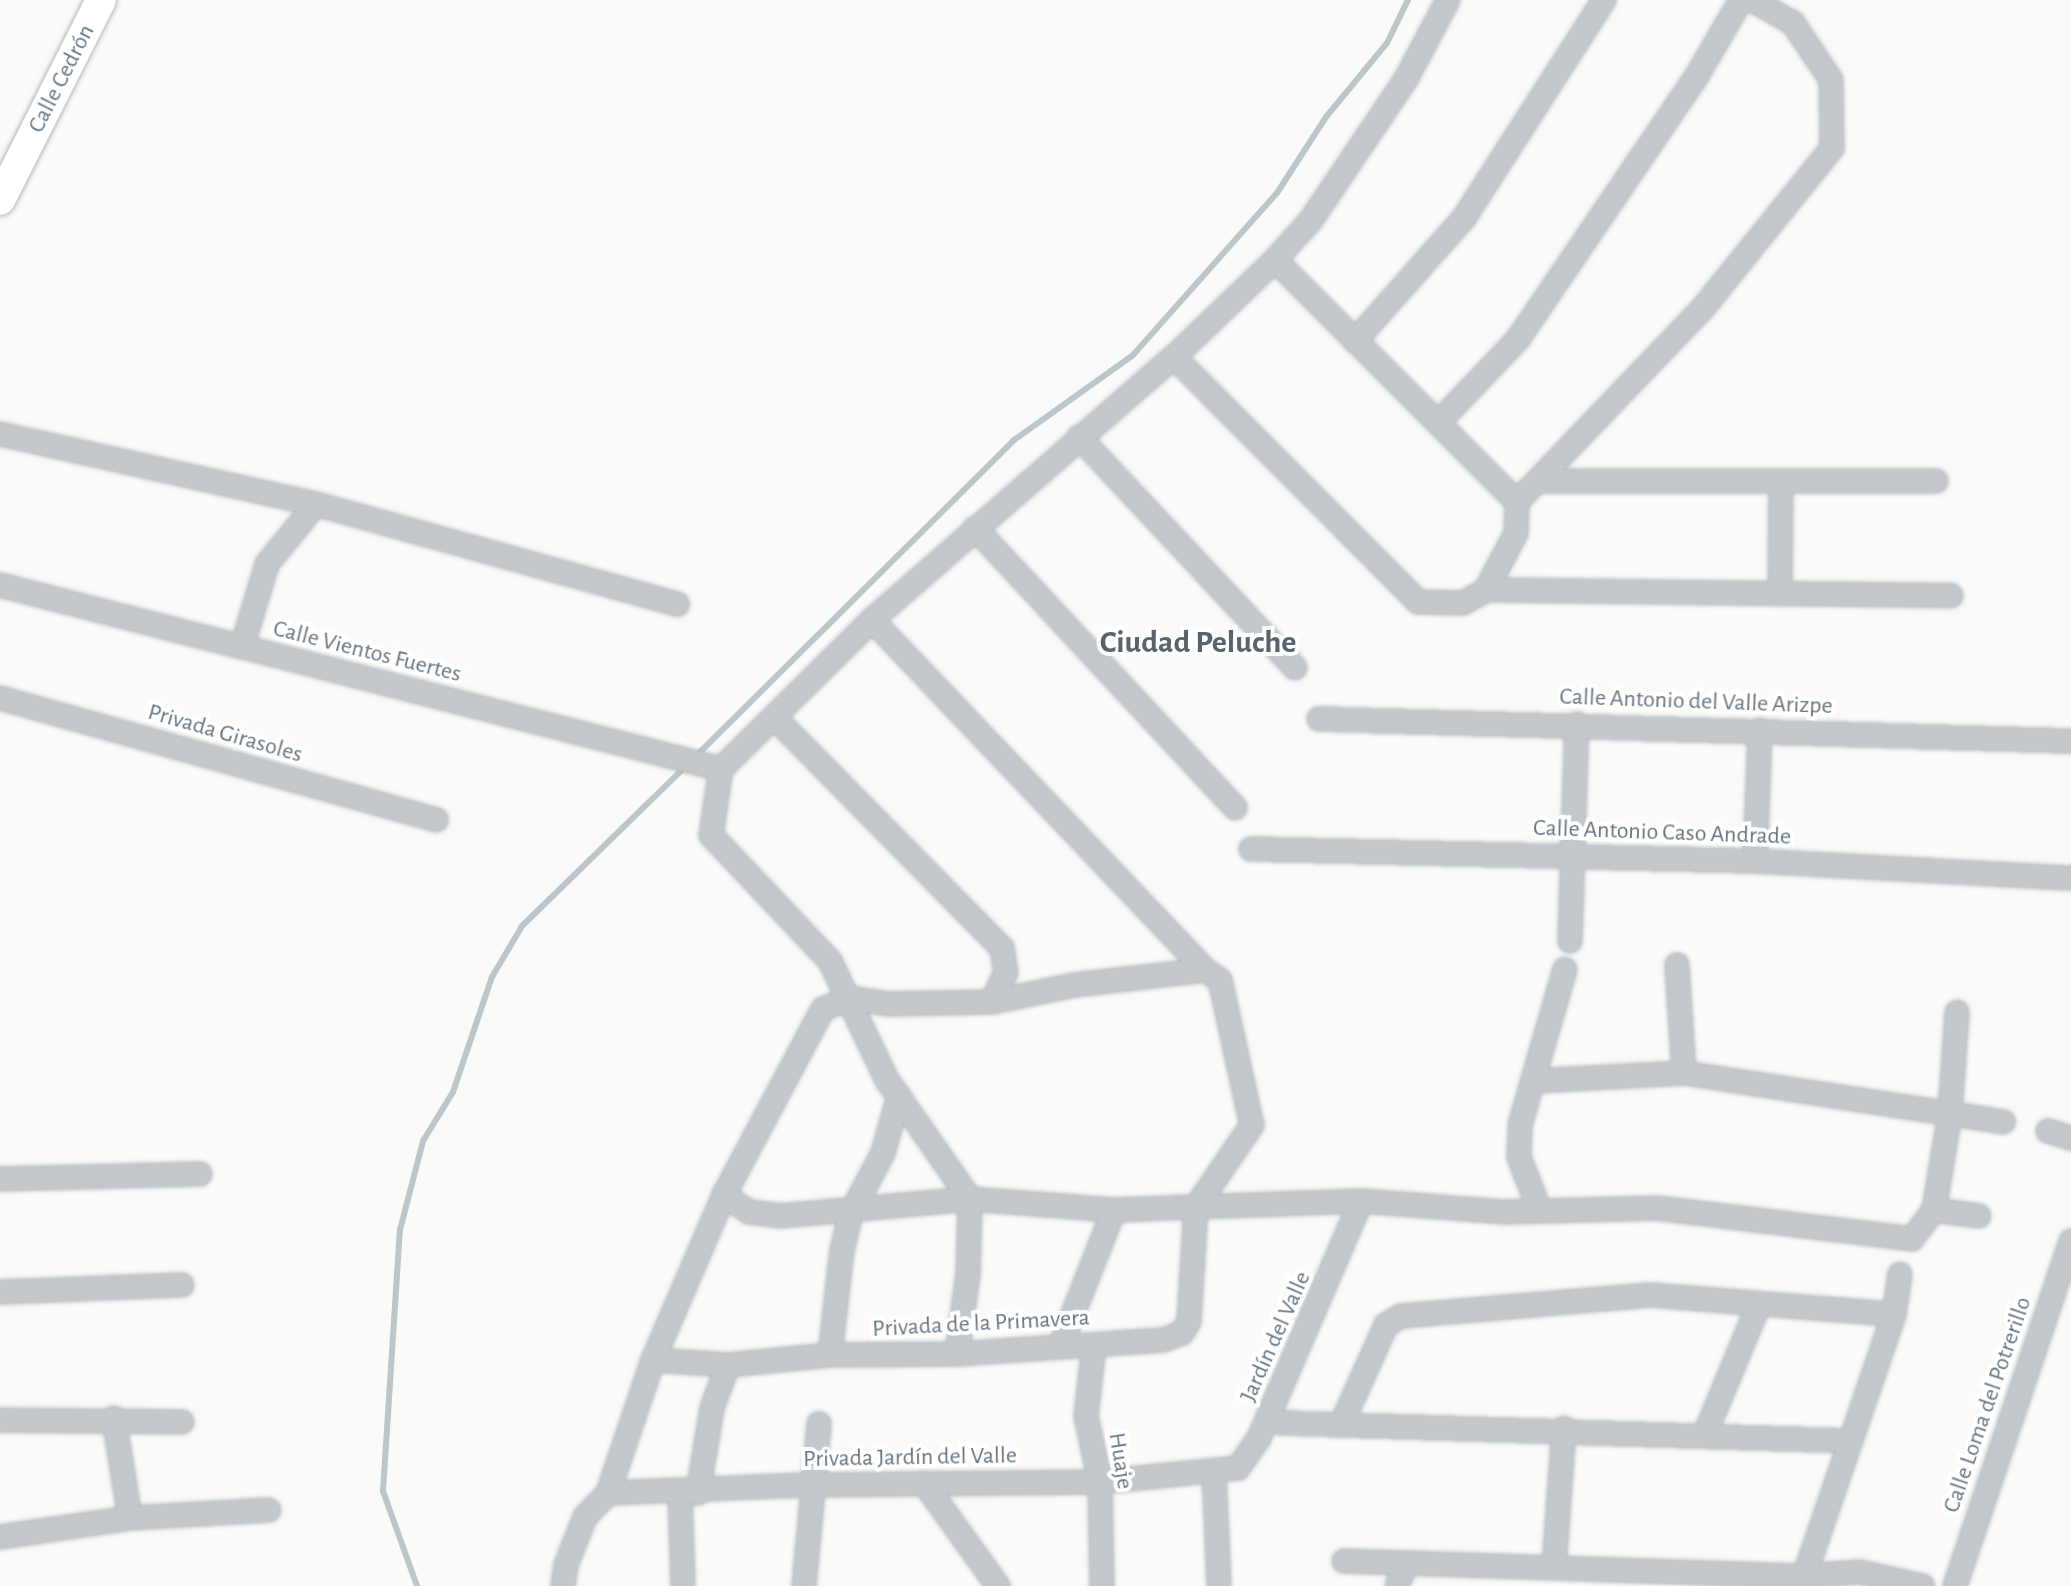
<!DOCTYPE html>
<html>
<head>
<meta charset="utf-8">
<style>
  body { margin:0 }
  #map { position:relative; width:2071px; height:1586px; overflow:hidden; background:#fafaf8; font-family:"Alegreya Sans",sans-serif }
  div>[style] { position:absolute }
  .stream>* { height:6px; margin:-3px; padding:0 3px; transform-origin:3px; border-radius:3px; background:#bbc7cb }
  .roads { filter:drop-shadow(0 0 2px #b3babf) drop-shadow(0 0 2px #b3babf) }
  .street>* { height:22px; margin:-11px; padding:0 11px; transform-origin:11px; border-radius:11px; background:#c3c8cc }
  .secondary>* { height:30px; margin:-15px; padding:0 15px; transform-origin:15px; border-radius:15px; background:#fff }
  span { translate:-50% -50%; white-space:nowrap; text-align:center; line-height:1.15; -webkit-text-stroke:8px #fff; paint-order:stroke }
  .street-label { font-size:24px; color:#657683 }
  .district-label { font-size:32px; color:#57646e; font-weight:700 }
</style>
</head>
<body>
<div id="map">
  <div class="stream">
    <div style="left:694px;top:758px;width:451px;rotate:-44.8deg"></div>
    <div style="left:1014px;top:440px;width:146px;rotate:-35.5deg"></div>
    <div style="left:1133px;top:355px;width:217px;rotate:-48.4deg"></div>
    <div style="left:1277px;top:193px;width:90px;rotate:-57.2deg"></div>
    <div style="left:1326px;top:117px;width:96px;rotate:-50.5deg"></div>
    <div style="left:1387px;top:43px;width:48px;rotate:-64deg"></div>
    <div style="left:417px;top:1586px;width:101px;rotate:-109.7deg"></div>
    <div style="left:383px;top:1491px;width:262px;rotate:-86.3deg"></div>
    <div style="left:400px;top:1230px;width:92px;rotate:-75.5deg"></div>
    <div style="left:423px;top:1141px;width:57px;rotate:-58.5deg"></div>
    <div style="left:453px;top:1092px;width:121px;rotate:-71.3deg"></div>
    <div style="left:492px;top:977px;width:59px;rotate:-59.5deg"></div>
    <div style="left:522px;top:926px;width:229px;rotate:-44.3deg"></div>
  </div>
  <div class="roads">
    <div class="street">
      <div style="left:1275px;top:260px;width:342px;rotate:45deg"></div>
      <div style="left:1355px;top:341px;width:164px;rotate:-48.5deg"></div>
      <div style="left:1464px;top:218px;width:259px;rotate:-57.3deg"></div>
      <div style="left:1174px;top:357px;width:346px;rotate:45.1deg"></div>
      <div style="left:1418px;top:602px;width:45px;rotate:1.3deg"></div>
      <div style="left:1463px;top:603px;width:26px;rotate:-29deg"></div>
      <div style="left:1486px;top:590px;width:64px;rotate:-62.2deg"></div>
      <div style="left:1516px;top:533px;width:31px;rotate:-88deg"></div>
      <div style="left:1517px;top:502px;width:269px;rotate:-46.2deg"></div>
      <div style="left:1703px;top:308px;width:206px;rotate:-51.1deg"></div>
      <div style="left:1832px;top:148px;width:68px;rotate:-90.8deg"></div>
      <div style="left:1831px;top:80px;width:69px;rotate:-123.7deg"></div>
      <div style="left:1793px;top:23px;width:47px;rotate:-150.7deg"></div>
      <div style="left:1439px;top:422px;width:115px;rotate:-46.4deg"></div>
      <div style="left:1518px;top:339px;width:315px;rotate:-55.8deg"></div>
      <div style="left:1695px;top:79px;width:91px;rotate:-59.8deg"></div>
      <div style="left:0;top:434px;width:324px;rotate:12.5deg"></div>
      <div style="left:316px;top:504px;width:375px;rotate:15.5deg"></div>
      <div style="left:1079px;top:437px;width:316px;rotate:46.9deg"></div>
      <div style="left:1539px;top:481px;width:397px"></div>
      <div style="left:975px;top:528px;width:382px;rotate:47.1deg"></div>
      <div style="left:0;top:585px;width:744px;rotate:14.32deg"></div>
      <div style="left:1486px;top:590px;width:465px;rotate:0.7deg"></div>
      <div style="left:1780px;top:592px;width:110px;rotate:-89.5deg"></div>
      <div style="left:872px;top:620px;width:483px;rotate:46.4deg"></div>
      <div style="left:1205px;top:970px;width:18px;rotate:34deg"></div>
      <div style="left:1220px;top:980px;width:148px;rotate:77.6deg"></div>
      <div style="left:1252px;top:1125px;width:99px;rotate:124.3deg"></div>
      <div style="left:242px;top:647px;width:87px;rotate:-73.2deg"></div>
      <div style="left:267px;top:564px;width:77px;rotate:-50.8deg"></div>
      <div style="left:0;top:698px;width:453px;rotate:15.6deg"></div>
      <div style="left:776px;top:719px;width:322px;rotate:45.4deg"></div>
      <div style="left:1002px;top:948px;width:24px;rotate:81deg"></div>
      <div style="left:1006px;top:972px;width:33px;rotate:115deg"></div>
      <div style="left:1319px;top:719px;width:752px;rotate:1.68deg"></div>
      <div style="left:1251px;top:849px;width:504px;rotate:1.36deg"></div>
      <div style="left:1755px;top:861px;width:316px;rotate:3.1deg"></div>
      <div style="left:1755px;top:861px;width:131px;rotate:-87.8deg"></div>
      <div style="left:1570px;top:941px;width:217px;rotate:-88.2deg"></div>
      <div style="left:1677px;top:965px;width:108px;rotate:86.3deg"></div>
      <div style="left:1535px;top:1081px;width:149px;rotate:-3.1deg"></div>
      <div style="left:1684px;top:1073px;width:323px;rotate:8.7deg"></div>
      <div style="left:2048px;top:1131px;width:24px;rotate:17deg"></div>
      <div style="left:0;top:1179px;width:200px;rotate:-1.4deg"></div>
      <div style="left:724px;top:1195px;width:30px;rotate:34deg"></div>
      <div style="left:749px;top:1212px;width:31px;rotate:7deg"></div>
      <div style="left:780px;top:1216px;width:191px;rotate:-5.1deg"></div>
      <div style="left:970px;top:1199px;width:144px;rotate:4.4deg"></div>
      <div style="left:1114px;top:1210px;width:247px;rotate:-2.1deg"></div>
      <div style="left:1361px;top:1201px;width:142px;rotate:4.4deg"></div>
      <div style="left:1503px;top:1212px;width:154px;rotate:-1.5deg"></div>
      <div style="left:1657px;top:1208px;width:257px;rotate:6.9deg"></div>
      <div style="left:1912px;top:1239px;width:36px;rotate:-53deg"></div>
      <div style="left:1934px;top:1210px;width:98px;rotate:-80.6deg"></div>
      <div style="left:1950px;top:1113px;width:101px;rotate:-86deg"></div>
      <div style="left:1934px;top:1210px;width:45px;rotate:7.6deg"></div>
      <div style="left:1540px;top:1211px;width:58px;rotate:-111.3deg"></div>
      <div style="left:1519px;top:1157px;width:32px;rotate:-88deg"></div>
      <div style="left:1520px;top:1125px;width:162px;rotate:-73.9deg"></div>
      <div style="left:0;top:1292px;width:182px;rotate:-2.2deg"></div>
      <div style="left:1094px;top:1345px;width:71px;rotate:96.4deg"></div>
      <div style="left:1086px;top:1416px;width:67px;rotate:78deg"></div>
      <div style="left:1100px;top:1482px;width:104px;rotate:88.9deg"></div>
      <div style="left:1060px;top:1347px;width:147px;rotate:-68.5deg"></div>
      <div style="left:957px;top:1354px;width:80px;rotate:-82.1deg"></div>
      <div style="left:968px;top:1275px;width:76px;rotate:-88.5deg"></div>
      <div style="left:970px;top:1199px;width:145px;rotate:-124.9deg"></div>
      <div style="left:887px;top:1080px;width:132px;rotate:-115.6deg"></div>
      <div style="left:830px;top:961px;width:173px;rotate:-133.4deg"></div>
      <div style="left:711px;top:835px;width:67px;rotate:-81.4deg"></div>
      <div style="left:721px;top:769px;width:212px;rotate:-44.6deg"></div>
      <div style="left:872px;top:620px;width:400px;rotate:-41.1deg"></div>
      <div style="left:1174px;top:357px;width:140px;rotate:-43.8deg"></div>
      <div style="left:1275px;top:260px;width:54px;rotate:-48deg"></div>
      <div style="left:1311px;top:220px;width:170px;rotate:-56deg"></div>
      <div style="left:1406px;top:79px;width:89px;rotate:-62deg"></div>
      <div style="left:830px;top:1355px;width:106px;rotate:-83.5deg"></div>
      <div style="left:842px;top:1250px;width:38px;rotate:-76deg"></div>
      <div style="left:851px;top:1213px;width:68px;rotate:-61.9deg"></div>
      <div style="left:883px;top:1153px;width:59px;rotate:-74.3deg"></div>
      <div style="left:653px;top:1360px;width:75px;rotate:3.8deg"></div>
      <div style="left:728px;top:1365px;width:102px;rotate:-5.6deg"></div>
      <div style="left:830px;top:1355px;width:127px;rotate:-0.5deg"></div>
      <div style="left:957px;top:1354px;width:206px;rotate:-3.9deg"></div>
      <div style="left:1163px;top:1340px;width:20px;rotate:-20deg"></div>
      <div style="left:1182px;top:1333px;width:14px;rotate:-60deg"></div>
      <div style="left:1189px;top:1321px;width:114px;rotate:-86.5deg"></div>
      <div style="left:114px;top:1418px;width:101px;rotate:80.9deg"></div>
      <div style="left:0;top:1420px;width:182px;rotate:0.6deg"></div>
      <div style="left:1281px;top:1423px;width:569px;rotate:1.81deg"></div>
      <div style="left:1342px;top:1423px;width:107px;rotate:-65.8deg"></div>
      <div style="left:1386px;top:1325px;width:17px;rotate:-31deg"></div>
      <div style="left:1401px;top:1316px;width:250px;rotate:-4.8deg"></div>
      <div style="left:1650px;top:1295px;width:245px;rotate:4.5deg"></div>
      <div style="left:1705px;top:1434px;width:141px;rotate:-67.4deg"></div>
      <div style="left:1214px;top:1472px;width:114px;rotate:87.5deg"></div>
      <div style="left:924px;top:1483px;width:127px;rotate:54.3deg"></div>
      <div style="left:680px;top:1491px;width:95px;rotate:88.2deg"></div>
      <div style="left:608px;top:1493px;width:203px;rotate:-2.3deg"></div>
      <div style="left:811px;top:1485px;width:289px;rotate:-0.6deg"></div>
      <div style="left:1100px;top:1482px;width:139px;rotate:-5.8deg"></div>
      <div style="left:1238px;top:1468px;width:37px;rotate:-55deg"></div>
      <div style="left:1259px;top:1438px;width:258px;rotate:-66.7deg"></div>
      <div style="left:698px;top:1493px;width:86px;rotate:-80.6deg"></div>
      <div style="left:712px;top:1408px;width:46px;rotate:-69.6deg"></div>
      <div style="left:0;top:1537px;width:131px;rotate:-8.3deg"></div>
      <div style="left:130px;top:1518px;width:139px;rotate:-3.3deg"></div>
      <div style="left:1344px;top:1561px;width:460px;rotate:1.9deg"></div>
      <div style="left:1804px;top:1576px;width:55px;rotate:-4.2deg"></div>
      <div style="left:1859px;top:1572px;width:65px;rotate:12.5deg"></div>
      <div style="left:1554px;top:1568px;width:140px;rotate:-85.9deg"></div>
      <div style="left:563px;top:1586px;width:21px;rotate:-82deg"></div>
      <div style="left:566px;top:1565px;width:52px;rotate:-68.4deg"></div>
      <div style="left:585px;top:1517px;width:33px;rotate:-46deg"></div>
      <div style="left:608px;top:1493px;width:140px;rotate:-71.3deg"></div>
      <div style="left:653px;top:1360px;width:180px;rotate:-66.7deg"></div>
      <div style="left:724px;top:1195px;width:211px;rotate:-62deg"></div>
      <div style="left:823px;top:1009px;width:30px;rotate:-21deg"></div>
      <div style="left:851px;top:998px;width:37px;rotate:9deg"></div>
      <div style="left:888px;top:1004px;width:104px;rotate:-1.1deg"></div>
      <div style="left:992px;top:1002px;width:84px;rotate:-11.7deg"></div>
      <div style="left:1074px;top:985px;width:132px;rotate:-6.5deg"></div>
      <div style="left:804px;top:1586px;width:163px;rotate:-84.7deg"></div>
      <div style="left:1397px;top:1586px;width:25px;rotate:-67deg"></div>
      <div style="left:1801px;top:1586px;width:287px;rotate:-71.1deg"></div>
      <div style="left:1894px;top:1314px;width:40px;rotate:-81.5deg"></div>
      <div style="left:1955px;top:1586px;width:364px;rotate:-71.4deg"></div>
    </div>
    <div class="secondary">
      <div style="left:0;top:200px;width:224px;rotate:-63.2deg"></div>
    </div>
  </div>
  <div class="street-label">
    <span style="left:62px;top:79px;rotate:-63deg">Calle Cedrón</span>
    <span style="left:367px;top:652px;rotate:14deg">Calle Vientos Fuertes</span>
    <span style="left:1696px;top:702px;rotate:2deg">Calle Antonio del Valle Arizpe</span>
    <span style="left:225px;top:734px;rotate:16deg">Privada Girasoles</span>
    <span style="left:1662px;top:833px;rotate:2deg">Calle Antonio Caso Andrade</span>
    <span style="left:981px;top:1324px;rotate:-3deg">Privada de la Primavera</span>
    <span style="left:1276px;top:1337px;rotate:-66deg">Jardín del Valle</span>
    <span style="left:1988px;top:1405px;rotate:-71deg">Calle Loma del Potrerillo</span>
    <span style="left:910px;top:1458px;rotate:-1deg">Privada Jardín del Valle</span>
    <span style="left:1120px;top:1461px;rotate:81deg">Huaje</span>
  </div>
  <div class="district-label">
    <span style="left:1198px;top:642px">Ciudad Peluche</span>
  </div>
</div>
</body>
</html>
